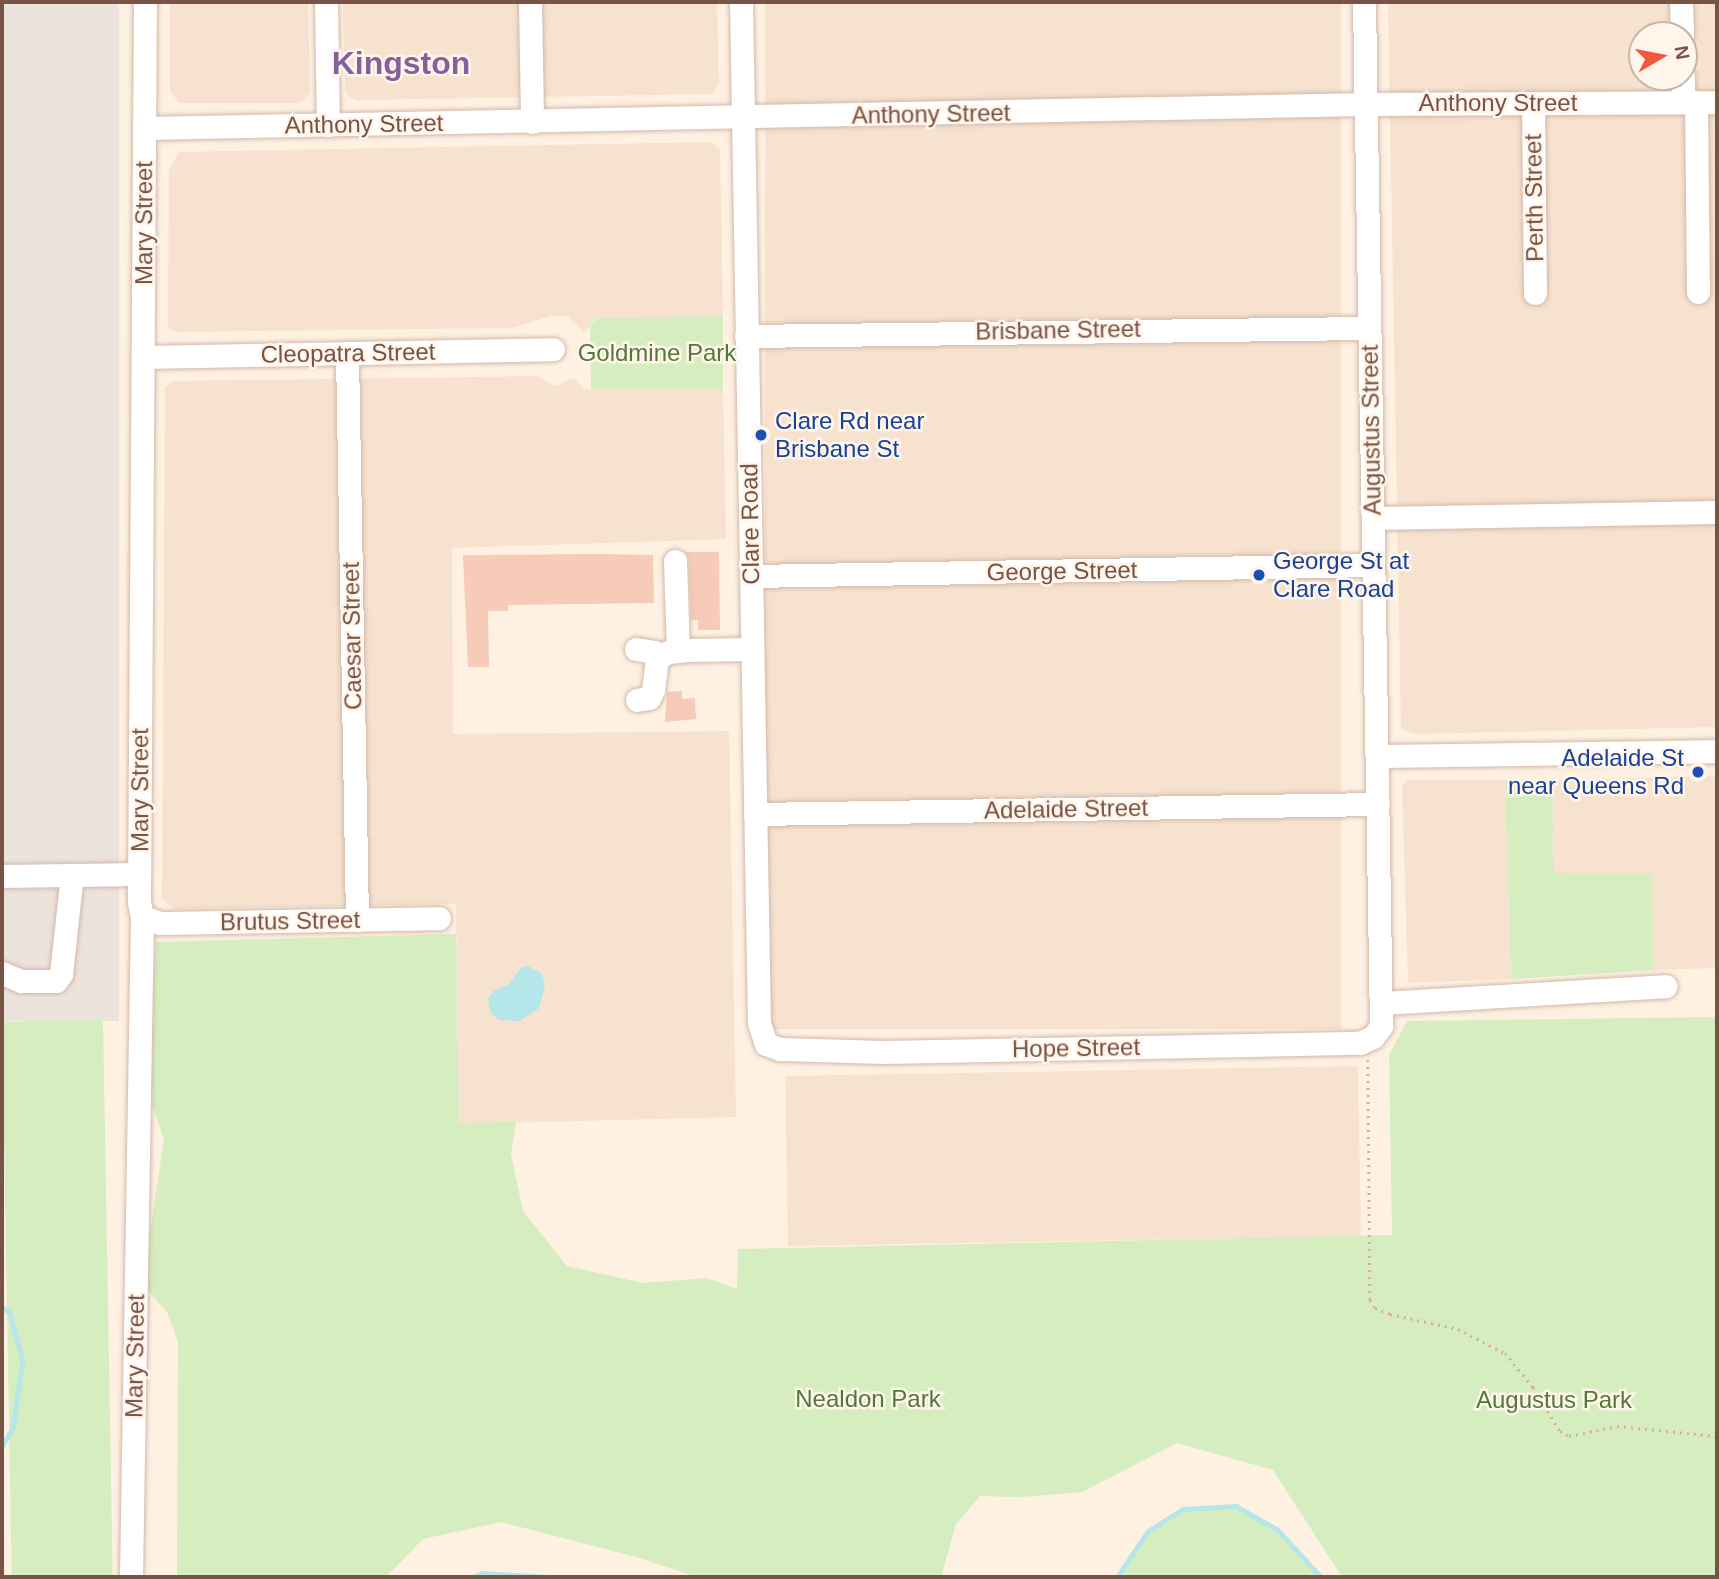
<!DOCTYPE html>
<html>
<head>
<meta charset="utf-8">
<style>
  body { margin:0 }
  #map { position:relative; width:1719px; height:1579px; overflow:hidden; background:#fef1e2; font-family:Arial,sans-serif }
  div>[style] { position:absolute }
  .residential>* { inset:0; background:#f6e2cf; transform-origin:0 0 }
  .industrial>* { inset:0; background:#ede3dd; transform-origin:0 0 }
  .green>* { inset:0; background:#d5edbf; transform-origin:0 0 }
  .water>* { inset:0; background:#b5e6e9 }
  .stream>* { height:4.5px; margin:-2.25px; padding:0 2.25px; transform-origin:2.25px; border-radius:2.25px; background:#b5e6e9 }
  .building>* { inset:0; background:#f6cbb7 }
  .path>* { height:2.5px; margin-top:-1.25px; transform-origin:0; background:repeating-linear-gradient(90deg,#dbae9a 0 2px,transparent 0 7px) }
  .roads { filter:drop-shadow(0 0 2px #d2b9aa) drop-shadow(0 0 2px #d2b9aa) }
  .minor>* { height:23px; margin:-11.5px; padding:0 11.5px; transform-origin:11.5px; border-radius:11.5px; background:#fff }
  .dots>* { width:19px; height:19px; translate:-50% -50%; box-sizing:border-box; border:4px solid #fff5ea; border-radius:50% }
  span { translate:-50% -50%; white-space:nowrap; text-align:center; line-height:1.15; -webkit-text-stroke:5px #fff5ea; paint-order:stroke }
  .street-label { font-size:24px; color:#785446 }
  .park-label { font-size:24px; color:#52793b }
  .transit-label { font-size:24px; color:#164399 }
  .left { translate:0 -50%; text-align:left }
  .right { translate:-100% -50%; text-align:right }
  .district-label { font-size:32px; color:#83619c; font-weight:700 }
  .frame { position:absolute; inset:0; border:4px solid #785446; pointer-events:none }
  .north { position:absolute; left:1628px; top:21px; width:70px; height:70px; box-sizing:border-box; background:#fff5ea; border:2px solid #c9b5a8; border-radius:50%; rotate:80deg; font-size:19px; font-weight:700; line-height:28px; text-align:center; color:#785446 }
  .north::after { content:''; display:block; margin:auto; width:24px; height:32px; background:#f3563c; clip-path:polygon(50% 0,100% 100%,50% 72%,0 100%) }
</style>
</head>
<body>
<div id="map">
  <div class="residential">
    <div style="clip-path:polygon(170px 2px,308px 2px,310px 92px,307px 97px,300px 103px,179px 103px,170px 91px)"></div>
    <div style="clip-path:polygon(343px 2px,717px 2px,719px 83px,713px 94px,357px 100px,349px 97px,345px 90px)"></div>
    <div style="left:765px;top:2px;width:576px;height:1027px"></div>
    <div style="clip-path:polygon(evenodd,1388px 2px,1717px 2px,1717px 727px,1413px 734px,1401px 729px,1388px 2px,1642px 35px,1684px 35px,1684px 77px,1642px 77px,1642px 35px)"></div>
    <div style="clip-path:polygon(712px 142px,720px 149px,723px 316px,597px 318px,584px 332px,567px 316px,551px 316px,512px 328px,176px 332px,168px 327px,169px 170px,179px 152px)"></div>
    <div style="clip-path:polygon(538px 376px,555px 386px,574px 378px,584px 389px,723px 389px,726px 539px,452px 548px,453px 734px,729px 731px,736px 1117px,459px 1124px,456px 904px,174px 909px,162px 899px,165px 387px,173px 381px)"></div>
    <div style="clip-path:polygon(1717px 776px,1717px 968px,1653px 970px,1652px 874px,1554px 874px,1552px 780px)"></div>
    <div style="clip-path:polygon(1408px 780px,1505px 780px,1511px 979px,1408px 983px,1402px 786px)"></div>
    <div style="left:1358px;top:1066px;width:170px;height:573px;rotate:89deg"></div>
  </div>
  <div class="industrial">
    <div style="left:2px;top:2px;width:117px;height:1019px"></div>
  </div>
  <div class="green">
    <div style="clip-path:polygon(723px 316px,723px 389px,591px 389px,590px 327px,597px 318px)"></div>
    <div style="clip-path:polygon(1505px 780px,1552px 780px,1554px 873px,1652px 874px,1653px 970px,1511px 979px)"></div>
    <div style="clip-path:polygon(456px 934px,459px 1123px,516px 1122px,511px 1154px,523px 1211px,567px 1266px,643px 1283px,707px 1278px,737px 1289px,738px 1249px,1392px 1235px,1389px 1055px,1407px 1021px,1716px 1017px,1717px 1577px,1342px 1577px,1273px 1470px,1177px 1443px,1082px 1492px,1022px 1497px,980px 1496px,956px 1524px,941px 1577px,696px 1577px,640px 1558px,501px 1522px,423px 1539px,386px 1577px,177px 1577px,178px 1342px,167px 1312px,145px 1287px,148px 1245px,164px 1139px,152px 1105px,150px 1043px,156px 942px)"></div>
    <div style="left:103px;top:1020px;width:557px;height:101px;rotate:89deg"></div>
    <div style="clip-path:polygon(1236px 1506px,1278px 1530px,1321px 1577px,1117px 1577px,1148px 1531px,1183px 1510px)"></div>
  </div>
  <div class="water">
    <div style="clip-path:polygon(528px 966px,542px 974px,545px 985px,539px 1008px,520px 1021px,499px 1020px,490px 1012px,488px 998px,495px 990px,508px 985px,522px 967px)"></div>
  </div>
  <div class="stream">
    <div style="left:2px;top:1307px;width:10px;rotate:37deg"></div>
    <div style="left:10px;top:1313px;width:50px;rotate:74.8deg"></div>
    <div style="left:23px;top:1361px;width:68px;rotate:98.5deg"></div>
    <div style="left:13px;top:1428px;width:22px;rotate:120deg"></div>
    <div style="left:473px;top:1577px;width:10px;rotate:-24deg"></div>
    <div style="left:482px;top:1573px;width:64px;rotate:3.6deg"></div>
    <div style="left:1117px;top:1577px;width:55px;rotate:-56deg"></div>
    <div style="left:1148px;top:1531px;width:41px;rotate:-32.2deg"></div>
    <div style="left:1183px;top:1509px;width:53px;rotate:-3.2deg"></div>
    <div style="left:1236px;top:1506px;width:48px;rotate:29.7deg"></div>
    <div style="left:1278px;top:1530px;width:64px;rotate:47.5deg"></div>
  </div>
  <div class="building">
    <div style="clip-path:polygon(686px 552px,719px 552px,720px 630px,698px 630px,698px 620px,691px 620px,689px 561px)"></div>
    <div style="clip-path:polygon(597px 554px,653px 555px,654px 603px,508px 605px,508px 611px,488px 611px,489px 667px,468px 667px,463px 555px)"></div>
    <div style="clip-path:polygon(682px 691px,682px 699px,695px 698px,696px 719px,665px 722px,667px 692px)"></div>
  </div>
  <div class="path">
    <div style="left:1368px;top:1060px;width:240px;rotate:89.5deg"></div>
    <div style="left:1370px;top:1300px;width:9px;rotate:58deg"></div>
    <div style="left:1375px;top:1308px;width:16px;rotate:22deg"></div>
    <div style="left:1390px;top:1314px;width:70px;rotate:12.4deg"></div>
    <div style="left:1458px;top:1329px;width:53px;rotate:27.1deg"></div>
    <div style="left:1505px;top:1353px;width:44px;rotate:50.5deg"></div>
    <div style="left:1533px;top:1387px;width:52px;rotate:58.5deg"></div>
    <div style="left:1560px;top:1431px;width:10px;rotate:29deg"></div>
    <div style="left:1569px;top:1436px;width:49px;rotate:-11.8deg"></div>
    <div style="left:1617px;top:1426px;width:100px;rotate:5.7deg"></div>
  </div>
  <div class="roads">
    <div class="minor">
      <div style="left:326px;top:2px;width:123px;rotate:89.1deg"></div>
      <div style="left:530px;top:2px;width:120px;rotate:89deg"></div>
      <div style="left:741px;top:2px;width:1021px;rotate:88.99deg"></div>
      <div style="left:759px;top:1023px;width:22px;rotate:72deg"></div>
      <div style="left:766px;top:1044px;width:15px;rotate:20deg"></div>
      <div style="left:780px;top:1049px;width:104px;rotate:1.7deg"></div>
      <div style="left:884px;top:1052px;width:476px;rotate:-1.1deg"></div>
      <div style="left:1360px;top:1043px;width:14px;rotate:-25deg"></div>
      <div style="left:1373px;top:1037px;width:14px;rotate:-54deg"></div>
      <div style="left:1381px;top:1026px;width:1024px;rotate:-90.95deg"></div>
      <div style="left:1681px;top:2px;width:33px;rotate:88deg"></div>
      <div style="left:1683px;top:77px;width:25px;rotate:90deg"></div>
      <div style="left:1696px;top:102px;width:190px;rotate:89.4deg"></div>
      <div style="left:1533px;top:103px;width:190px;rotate:89.4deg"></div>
      <div style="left:144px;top:128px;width:1222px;rotate:-1.13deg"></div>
      <div style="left:1366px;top:104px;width:351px;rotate:-0.3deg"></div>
      <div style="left:746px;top:336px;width:623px;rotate:-0.74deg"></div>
      <div style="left:347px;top:353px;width:567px;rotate:88.99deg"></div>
      <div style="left:143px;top:357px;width:410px;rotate:-1.1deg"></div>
      <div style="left:1373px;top:518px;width:344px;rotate:-1deg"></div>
      <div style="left:675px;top:561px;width:90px;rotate:88.1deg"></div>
      <div style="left:751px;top:576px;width:622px;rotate:-1.01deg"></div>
      <div style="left:636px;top:649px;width:18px;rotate:9deg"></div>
      <div style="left:654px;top:652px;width:7px;rotate:63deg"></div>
      <div style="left:657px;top:658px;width:32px;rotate:97deg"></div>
      <div style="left:653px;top:690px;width:9px;rotate:117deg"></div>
      <div style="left:649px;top:698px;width:12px;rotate:171deg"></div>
      <div style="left:657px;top:658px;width:13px;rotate:-27deg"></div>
      <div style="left:669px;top:652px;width:19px;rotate:-6deg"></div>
      <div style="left:688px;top:650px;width:64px;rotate:-0.9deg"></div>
      <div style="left:1377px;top:756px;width:340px;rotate:-0.8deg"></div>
      <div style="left:755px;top:814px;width:623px;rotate:-0.92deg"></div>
      <div style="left:2px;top:876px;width:137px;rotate:-0.8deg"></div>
      <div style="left:142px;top:917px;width:19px;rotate:18deg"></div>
      <div style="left:160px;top:923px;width:279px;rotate:-1deg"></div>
      <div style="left:2px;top:973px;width:21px;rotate:23deg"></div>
      <div style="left:21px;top:981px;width:35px"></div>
      <div style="left:56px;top:981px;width:9px;rotate:-54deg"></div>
      <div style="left:61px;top:974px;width:100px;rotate:-83.7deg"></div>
      <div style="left:1381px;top:1003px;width:285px;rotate:-3.4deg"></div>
      <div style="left:131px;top:1577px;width:660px;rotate:-89.05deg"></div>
      <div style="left:142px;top:917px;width:16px;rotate:-101deg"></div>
      <div style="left:139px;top:901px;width:899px;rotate:-89.62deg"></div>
    </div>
  </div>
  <div class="dots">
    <div style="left:761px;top:435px;background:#1a4fb4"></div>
    <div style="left:1259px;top:575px;background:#1a4fb4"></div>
    <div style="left:1698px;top:772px;background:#1a4fb4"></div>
  </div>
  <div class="street-label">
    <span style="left:1498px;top:103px">Anthony Street</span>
    <span style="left:931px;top:114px;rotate:-1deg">Anthony Street</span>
    <span style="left:364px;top:124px;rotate:-1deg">Anthony Street</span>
    <span style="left:1534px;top:198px;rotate:-91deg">Perth Street</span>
    <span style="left:144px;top:223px;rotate:-90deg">Mary Street</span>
    <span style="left:1058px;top:330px;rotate:-1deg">Brisbane Street</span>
    <span style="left:348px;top:353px;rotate:-1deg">Cleopatra Street</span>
    <span style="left:1371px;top:430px;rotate:-91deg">Augustus Street</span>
    <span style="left:750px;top:524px;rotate:-91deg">Clare Road</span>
    <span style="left:1062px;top:571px;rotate:-1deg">George Street</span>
    <span style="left:352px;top:636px;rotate:-91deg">Caesar Street</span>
    <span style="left:140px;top:790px;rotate:-90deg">Mary Street</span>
    <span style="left:1066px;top:809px;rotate:-1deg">Adelaide Street</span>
    <span style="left:290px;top:921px;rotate:-1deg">Brutus Street</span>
    <span style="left:1076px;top:1048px;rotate:-1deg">Hope Street</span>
    <span style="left:135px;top:1356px;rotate:-89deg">Mary Street</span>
  </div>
  <div class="park-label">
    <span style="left:657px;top:353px">Goldmine Park</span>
    <span style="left:868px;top:1399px">Nealdon Park</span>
    <span style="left:1554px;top:1400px">Augustus Park</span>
  </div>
  <div class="transit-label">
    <span class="left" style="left:775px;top:435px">Clare Rd near<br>Brisbane St</span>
    <span class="left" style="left:1273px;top:575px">George St at<br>Clare Road</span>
    <span class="right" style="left:1684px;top:772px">Adelaide St<br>near Queens Rd</span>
  </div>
  <div class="district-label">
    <span style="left:401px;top:63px">Kingston</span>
  </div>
  <div class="frame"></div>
  <div class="north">N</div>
</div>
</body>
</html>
